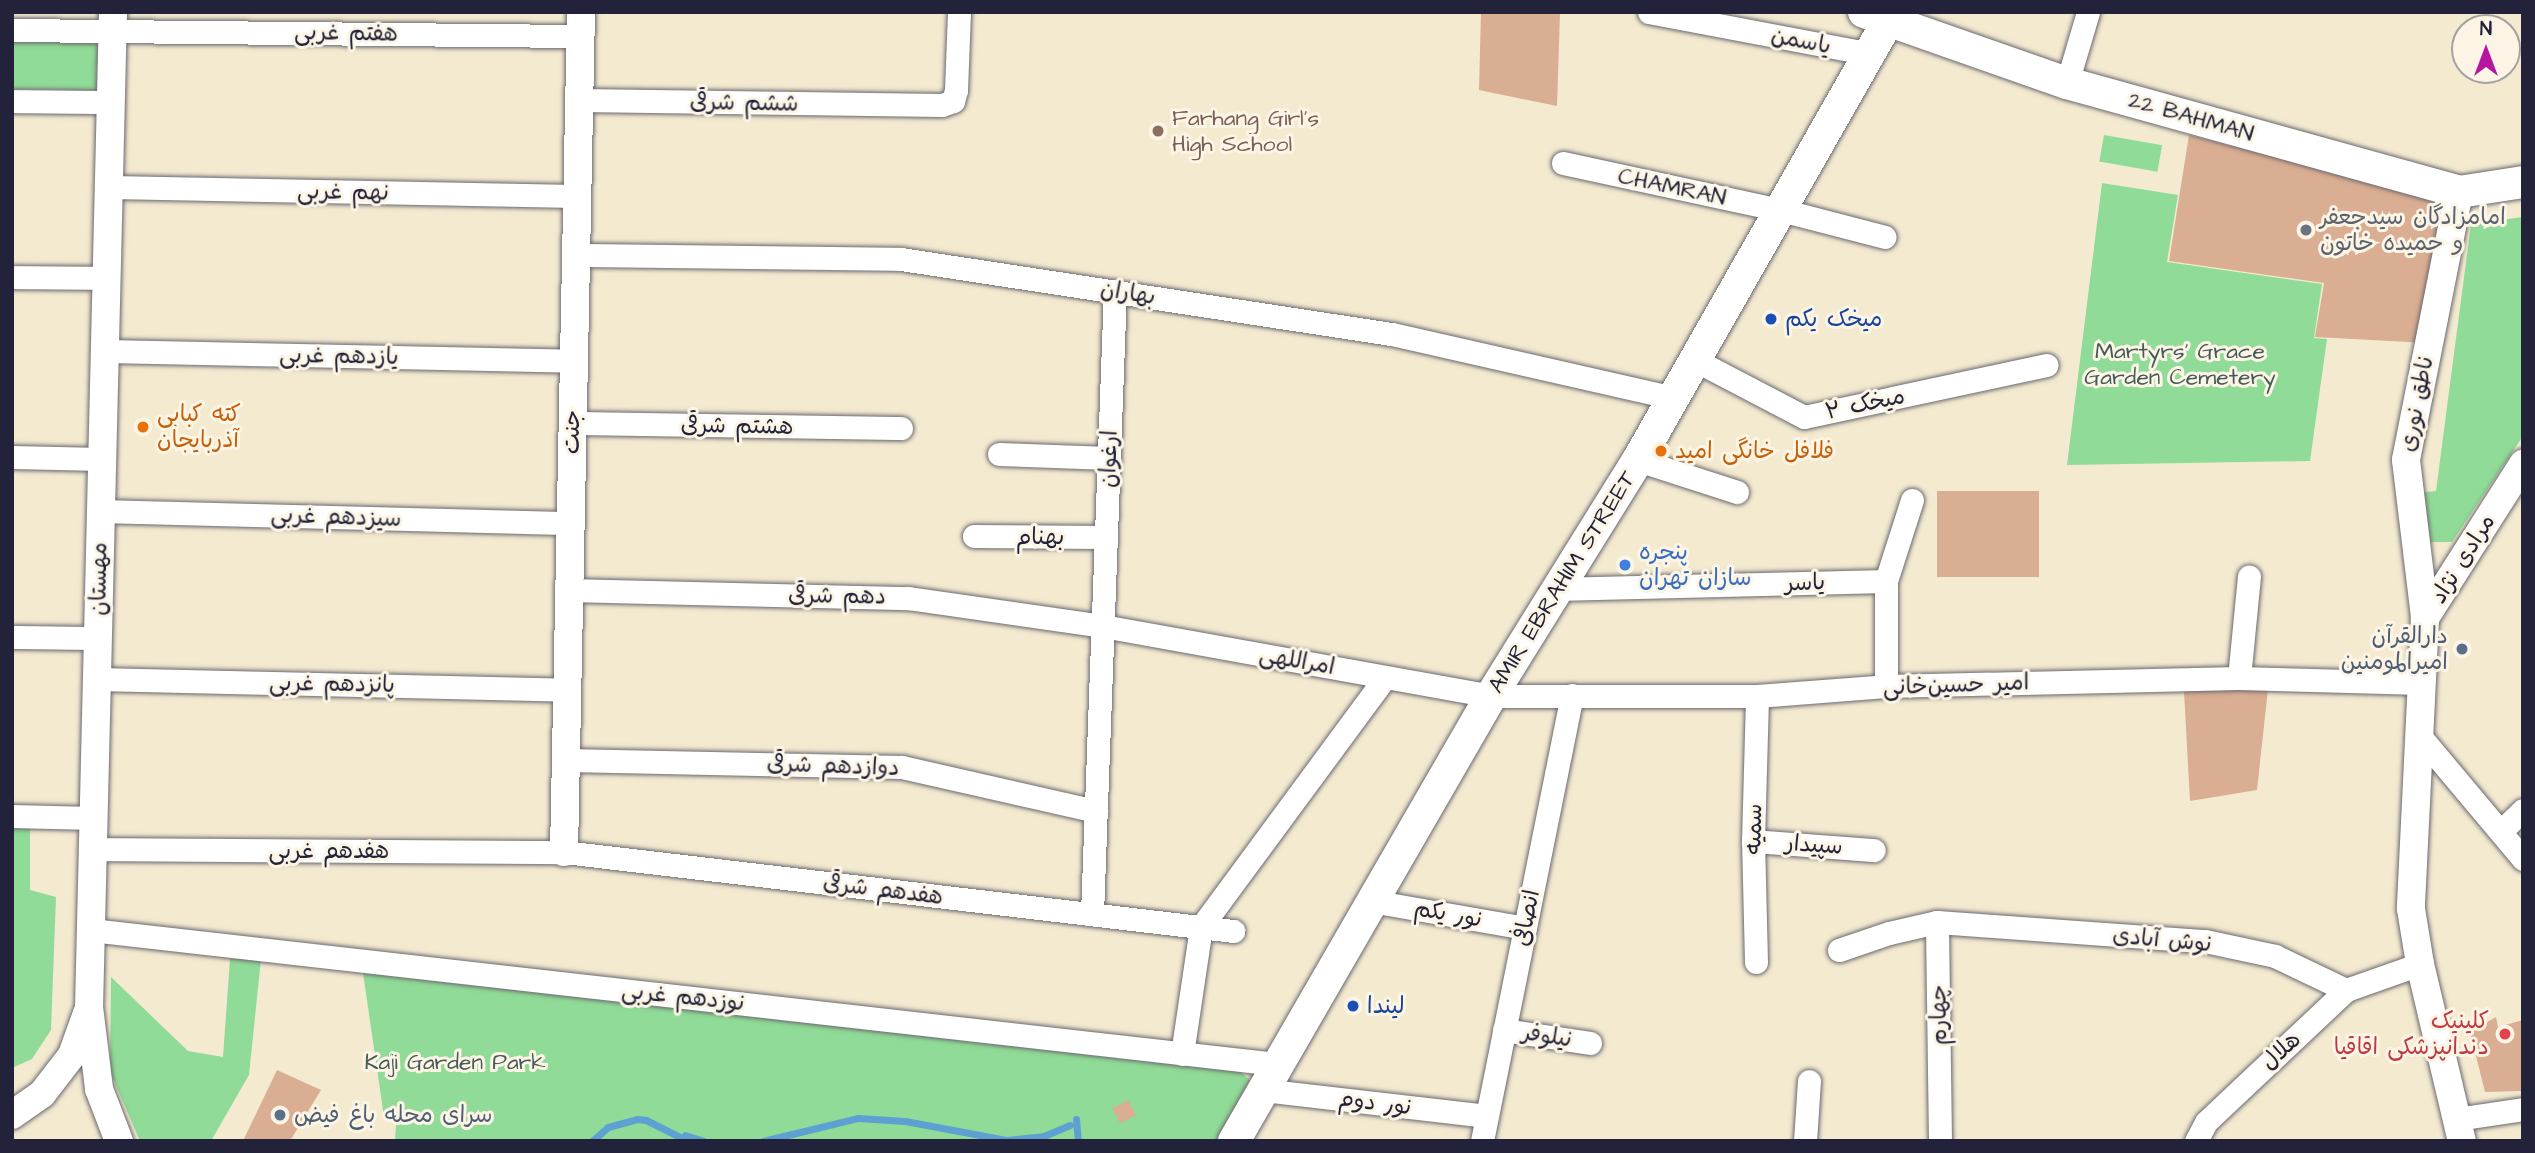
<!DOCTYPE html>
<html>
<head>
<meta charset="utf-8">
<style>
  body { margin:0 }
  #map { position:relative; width:2535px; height:1153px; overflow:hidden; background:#f3ead0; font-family:"Architects Daughter","Playpen Sans Arabic",sans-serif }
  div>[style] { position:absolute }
  .green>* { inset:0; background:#90db97; transform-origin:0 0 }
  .stream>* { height:7px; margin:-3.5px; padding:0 3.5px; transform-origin:3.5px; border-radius:3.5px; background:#5ca1d1 }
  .building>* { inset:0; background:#daae92; transform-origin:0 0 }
  .roads { filter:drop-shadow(0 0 2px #6b686f) drop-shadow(0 0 2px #6b686f) }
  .minor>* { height:23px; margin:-11.5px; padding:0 11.5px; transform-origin:11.5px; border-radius:11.5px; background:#fff }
  .tertiary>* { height:28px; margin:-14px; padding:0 14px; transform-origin:14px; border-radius:14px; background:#fff }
  .secondary>* { height:32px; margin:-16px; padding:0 16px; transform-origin:16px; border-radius:16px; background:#fff }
  .dots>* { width:19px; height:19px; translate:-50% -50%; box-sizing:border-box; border:4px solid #fcf5e5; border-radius:50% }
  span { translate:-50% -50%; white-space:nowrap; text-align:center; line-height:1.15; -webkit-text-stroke:6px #fcf5e5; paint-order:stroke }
  .street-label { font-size:23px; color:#22223b }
  .education-label { font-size:23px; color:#785e54 }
  .left { translate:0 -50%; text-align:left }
  .worship-label { font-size:23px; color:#5b616d }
  .transit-label { font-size:23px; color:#164399 }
  .park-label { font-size:23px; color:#435a57 }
  .food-label { font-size:23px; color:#c56008 }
  .shop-label { font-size:23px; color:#366cbe }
  .service-label { font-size:23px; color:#4e5e75 }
  .right { translate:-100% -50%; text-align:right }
  .health-label { font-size:23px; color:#be3a42 }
  .frame { position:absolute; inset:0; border:14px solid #22223b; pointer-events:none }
  .north { position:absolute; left:2451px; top:14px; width:70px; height:70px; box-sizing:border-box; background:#fcf5e5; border:2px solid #a5a1a1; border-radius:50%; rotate:0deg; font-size:19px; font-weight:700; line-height:28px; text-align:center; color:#22223b }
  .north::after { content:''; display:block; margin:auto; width:24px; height:32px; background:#b5179e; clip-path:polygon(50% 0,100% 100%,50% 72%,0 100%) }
</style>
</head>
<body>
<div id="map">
  <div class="green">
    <div style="left:12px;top:40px;width:93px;height:49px;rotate:1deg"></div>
    <div style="left:2104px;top:135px;width:59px;height:27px;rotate:10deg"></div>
    <div style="clip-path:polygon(2102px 183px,2178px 195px,2167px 262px,2322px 284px,2314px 338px,2327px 339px,2310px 461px,2067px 465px)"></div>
    <div style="clip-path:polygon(2523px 217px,2523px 436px,2452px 542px,2421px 542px,2418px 493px,2436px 491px,2471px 224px)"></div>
    <div style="clip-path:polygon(12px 824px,30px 825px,30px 890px,56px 897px,51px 1030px,32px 1059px,12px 1068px)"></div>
    <div style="clip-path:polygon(230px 959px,261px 959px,249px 1075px,211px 1141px,140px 1141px,110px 1072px,111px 977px,188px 1051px,223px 1057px)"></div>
    <div style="clip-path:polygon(363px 973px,1241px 1072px,1252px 1082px,1220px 1141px,395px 1141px,396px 1124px,384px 1117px)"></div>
  </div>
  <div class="stream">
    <div style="left:1076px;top:1119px;width:21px;rotate:85deg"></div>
    <div style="left:685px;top:1135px;width:20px;rotate:18deg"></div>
    <div style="left:592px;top:1141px;width:21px;rotate:-41deg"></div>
    <div style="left:608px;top:1127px;width:30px;rotate:-15deg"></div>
    <div style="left:637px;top:1119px;width:9px;rotate:6deg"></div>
    <div style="left:646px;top:1120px;width:47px;rotate:26.6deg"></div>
    <div style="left:763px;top:1141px;width:98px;rotate:-13.6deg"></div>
    <div style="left:858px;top:1118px;width:47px;rotate:3.7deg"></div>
    <div style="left:905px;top:1121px;width:104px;rotate:10.6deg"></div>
    <div style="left:1007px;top:1140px;width:37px;rotate:-6deg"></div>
    <div style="left:1044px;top:1136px;width:28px;rotate:-23deg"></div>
  </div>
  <div class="building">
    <div style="clip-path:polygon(1481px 12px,1560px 12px,1557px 106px,1479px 90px)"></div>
    <div style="clip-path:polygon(2189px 135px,2442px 199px,2427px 343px,2315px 337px,2324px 283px,2169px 261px)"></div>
    <div style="left:1937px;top:491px;width:102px;height:86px"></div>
    <div style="clip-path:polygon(2268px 689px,2257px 790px,2190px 801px,2184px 691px)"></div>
    <div style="clip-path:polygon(2496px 1017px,2498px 1027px,2523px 1020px,2523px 1091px,2485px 1092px,2470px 1032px)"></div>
    <div style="clip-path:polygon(277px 1070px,321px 1090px,290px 1141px,243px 1141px)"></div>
    <div style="left:1128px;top:1100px;width:17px;height:18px;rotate:62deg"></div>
  </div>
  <div class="roads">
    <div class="minor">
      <div style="left:1649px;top:12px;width:226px;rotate:10.7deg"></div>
      <div style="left:12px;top:30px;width:568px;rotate:0.61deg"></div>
      <div style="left:2067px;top:83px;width:74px;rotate:-73.5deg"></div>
      <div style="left:579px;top:100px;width:363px;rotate:0.8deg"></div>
      <div style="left:942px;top:105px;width:12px;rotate:-20deg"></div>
      <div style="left:953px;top:101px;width:11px;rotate:-75deg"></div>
      <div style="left:956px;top:90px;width:78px;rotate:-87.8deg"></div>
      <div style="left:12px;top:101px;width:99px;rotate:0.6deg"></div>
      <div style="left:1563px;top:163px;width:223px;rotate:12.2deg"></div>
      <div style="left:1781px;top:210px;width:107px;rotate:14.6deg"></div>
      <div style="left:109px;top:187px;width:468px;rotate:1.1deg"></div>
      <div style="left:576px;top:255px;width:325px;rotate:0.7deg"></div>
      <div style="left:901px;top:259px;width:497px;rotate:8.7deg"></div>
      <div style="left:1392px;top:334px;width:288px;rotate:12.8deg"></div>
      <div style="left:12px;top:277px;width:95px;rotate:0.6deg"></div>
      <div style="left:105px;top:351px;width:469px;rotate:1.2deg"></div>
      <div style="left:1695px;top:360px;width:123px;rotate:27.6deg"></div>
      <div style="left:1804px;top:417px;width:248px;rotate:-12.1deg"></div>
      <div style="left:573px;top:423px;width:328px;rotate:0.9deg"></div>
      <div style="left:999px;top:454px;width:110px;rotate:2.1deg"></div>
      <div style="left:12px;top:457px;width:90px;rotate:1.3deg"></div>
      <div style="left:1638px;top:460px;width:104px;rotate:17.9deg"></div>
      <div style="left:101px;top:511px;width:470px;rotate:1.5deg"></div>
      <div style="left:974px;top:536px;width:132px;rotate:0.4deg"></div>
      <div style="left:1556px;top:589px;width:330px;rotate:-1.4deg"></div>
      <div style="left:569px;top:590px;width:339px;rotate:1.4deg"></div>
      <div style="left:908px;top:598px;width:197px;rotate:8.2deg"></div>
      <div style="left:1103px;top:626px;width:394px;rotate:10.2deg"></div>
      <div style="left:1491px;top:696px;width:266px"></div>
      <div style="left:1757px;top:696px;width:129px;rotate:-4.4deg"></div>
      <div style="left:1886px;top:686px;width:353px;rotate:-1.3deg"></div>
      <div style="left:2239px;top:678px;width:182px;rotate:1.6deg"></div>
      <div style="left:12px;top:637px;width:86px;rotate:0.7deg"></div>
      <div style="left:2239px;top:678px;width:102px;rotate:-84.4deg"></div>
      <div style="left:97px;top:679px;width:470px;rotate:1.3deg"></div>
      <div style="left:1886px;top:686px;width:105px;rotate:-90deg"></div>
      <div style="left:1886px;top:581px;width:85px;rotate:-72.2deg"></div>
      <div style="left:2419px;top:735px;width:162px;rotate:50deg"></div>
      <div style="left:566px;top:760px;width:336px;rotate:1.2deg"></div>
      <div style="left:902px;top:767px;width:199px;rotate:12.8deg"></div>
      <div style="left:12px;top:816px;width:81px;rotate:1.4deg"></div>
      <div style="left:2501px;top:831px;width:30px;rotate:-44deg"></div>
      <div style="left:1753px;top:841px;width:121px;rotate:4.3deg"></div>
      <div style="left:93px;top:849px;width:471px;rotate:0.4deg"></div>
      <div style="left:564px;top:852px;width:674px;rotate:6.73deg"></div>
      <div style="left:1371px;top:901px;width:156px;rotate:9.9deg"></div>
      <div style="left:1092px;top:914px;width:623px;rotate:-87.89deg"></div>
      <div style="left:91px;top:930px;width:1193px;rotate:6.45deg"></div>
      <div style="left:1839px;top:950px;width:53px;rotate:-18.8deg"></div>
      <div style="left:1889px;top:933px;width:49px;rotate:-12.9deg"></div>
      <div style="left:1756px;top:962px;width:121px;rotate:-91.4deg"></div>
      <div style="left:1753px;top:841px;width:145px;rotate:-88.4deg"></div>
      <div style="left:1504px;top:1030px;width:87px;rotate:8.6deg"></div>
      <div style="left:1182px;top:1054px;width:128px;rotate:-81.5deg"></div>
      <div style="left:1201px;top:927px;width:310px;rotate:-53.6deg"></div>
      <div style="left:1262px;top:1090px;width:226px;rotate:6.6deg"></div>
      <div style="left:2457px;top:1119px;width:67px;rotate:-8.6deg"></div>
      <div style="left:1482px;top:1141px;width:455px;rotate:-78.6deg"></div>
      <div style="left:1805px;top:1141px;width:60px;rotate:-86.2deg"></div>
      <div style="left:1940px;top:1141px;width:219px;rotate:-90.8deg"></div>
      <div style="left:1937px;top:922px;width:269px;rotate:4.1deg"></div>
      <div style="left:2205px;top:941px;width:72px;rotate:12.1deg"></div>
      <div style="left:2275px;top:956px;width:79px;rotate:25.6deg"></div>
      <div style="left:2196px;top:1141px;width:21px;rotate:-62deg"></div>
      <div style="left:2206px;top:1122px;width:192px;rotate:-43.3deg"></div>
      <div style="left:2346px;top:990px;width:78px;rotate:-19.4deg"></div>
    </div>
    <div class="tertiary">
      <div style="left:113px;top:12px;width:995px;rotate:91.38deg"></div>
      <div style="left:89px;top:1007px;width:83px;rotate:83deg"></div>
      <div style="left:99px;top:1089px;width:56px;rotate:69deg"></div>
      <div style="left:2459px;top:192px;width:273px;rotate:101.2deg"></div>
      <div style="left:2406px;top:460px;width:159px;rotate:83.1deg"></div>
      <div style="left:2425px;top:618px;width:291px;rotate:92.8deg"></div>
      <div style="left:2411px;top:909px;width:56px;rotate:80.7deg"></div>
      <div style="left:2420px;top:964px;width:182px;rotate:76.7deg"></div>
      <div style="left:2425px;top:618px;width:183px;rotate:-57.5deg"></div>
      <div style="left:564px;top:852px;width:840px;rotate:-88.84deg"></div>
      <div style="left:12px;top:1115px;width:37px;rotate:-35deg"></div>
      <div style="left:42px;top:1094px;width:49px;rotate:-52.4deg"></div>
      <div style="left:72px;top:1055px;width:45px;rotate:-70.3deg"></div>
    </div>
    <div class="secondary">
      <div style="left:1864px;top:12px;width:215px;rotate:19.3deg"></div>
      <div style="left:2067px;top:83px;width:407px;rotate:15.5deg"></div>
      <div style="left:2459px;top:192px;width:65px;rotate:-8.9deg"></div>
      <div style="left:1234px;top:1141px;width:514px;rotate:-59.99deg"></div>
      <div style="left:1491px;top:696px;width:278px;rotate:-58.1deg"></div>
      <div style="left:1638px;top:460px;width:505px;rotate:-60.34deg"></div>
    </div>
  </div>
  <div class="dots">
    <div style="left:1158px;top:131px;background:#8d6e63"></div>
    <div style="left:2306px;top:230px;background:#6b7280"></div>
    <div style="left:1771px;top:319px;background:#1a4fb4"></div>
    <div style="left:143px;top:427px;background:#e8710a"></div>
    <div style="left:1661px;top:451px;background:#e8710a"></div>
    <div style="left:1625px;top:565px;background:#3f7fe0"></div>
    <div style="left:2462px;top:649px;background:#5c6f8a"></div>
    <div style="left:1353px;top:1006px;background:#1a4fb4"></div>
    <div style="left:2505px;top:1034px;background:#e0444e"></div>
    <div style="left:280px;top:1115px;background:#5c6f8a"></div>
  </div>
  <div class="street-label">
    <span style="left:346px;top:33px;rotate:1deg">هفتم غربی</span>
    <span style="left:1801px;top:41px;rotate:11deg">یاسمن</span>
    <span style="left:744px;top:103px;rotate:1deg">ششم شرقی</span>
    <span style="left:2191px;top:117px;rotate:16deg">22 BAHMAN</span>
    <span style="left:1672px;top:187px;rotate:12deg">CHAMRAN</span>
    <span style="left:343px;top:192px;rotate:1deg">نهم غربی</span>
    <span style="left:1128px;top:293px;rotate:9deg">بهاران</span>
    <span style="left:339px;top:356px;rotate:1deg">یازدهم غربی</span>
    <span style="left:1865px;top:404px;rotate:-12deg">میخک ۲</span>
    <span style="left:2417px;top:404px;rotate:-79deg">ناطق نوری</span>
    <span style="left:737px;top:426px;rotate:1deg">هشتم شرقی</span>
    <span style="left:572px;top:432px;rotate:-89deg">جنت</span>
    <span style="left:1109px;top:459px;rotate:-88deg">ارغوان</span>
    <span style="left:336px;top:517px;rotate:2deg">سیزدهم غربی</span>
    <span style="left:1040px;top:537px">بهنام</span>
    <span style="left:2463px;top:559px;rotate:-58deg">مرادی نژاد</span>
    <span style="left:99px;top:579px;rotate:-89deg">مهستان</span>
    <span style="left:1562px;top:582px;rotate:-58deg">AMIR EBRAHIM STREET</span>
    <span style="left:1805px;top:583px;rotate:-2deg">یاسر</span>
    <span style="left:837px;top:596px;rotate:1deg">دهم شرقی</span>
    <span style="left:1297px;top:661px;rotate:10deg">امراللهی</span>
    <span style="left:332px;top:684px;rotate:1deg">پانزدهم غربی</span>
    <span style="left:1956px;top:685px;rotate:-2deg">امیر حسین‌خانی</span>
    <span style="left:833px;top:766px;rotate:2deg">دوازدهم شرقی</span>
    <span style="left:1754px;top:829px;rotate:-89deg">سمیه</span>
    <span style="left:1814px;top:845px;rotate:4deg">سپیدار</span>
    <span style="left:329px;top:851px">هفدهم غربی</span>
    <span style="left:883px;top:890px;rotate:7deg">هفدهم شرقی</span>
    <span style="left:1448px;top:914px;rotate:10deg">نور یکم</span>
    <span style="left:1527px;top:918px;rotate:-79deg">انصافی</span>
    <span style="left:2162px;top:940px;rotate:5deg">نوش آبادی</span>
    <span style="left:683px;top:997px;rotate:6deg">نوزدهم غربی</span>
    <span style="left:1939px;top:1015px;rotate:-91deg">چهارم</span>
    <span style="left:1547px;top:1036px;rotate:9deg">نیلوفر</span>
    <span style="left:2281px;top:1051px;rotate:-43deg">هلال</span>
    <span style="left:1375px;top:1103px;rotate:7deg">نور دوم</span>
  </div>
  <div class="education-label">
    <span class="left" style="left:1172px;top:131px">Farhang Girl's<br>High School</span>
  </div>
  <div class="worship-label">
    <span class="left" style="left:2320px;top:230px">امامزادگان سیدجعفر<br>و حمیده خاتون</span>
  </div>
  <div class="transit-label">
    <span class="left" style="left:1785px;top:319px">میخک یکم</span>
    <span class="left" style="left:1367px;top:1006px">لیندا</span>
  </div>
  <div class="park-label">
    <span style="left:2180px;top:364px">Martyrs' Grace<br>Garden Cemetery</span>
    <span style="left:455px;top:1062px">Kaji Garden Park</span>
  </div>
  <div class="food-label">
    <span class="left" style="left:157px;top:427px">کته کبابی<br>آذربایجان</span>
    <span class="left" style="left:1675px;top:451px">فلافل خانگی امید</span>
  </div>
  <div class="shop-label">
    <span class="left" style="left:1639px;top:565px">پنجره<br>سازان تهران</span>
  </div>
  <div class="service-label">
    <span class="right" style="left:2448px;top:649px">دارالقرآن<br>امیرالمومنین</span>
    <span class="left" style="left:294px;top:1115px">سرای محله باغ فیض</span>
  </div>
  <div class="health-label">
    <span class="right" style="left:2489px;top:1034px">کلینیک<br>دندانپزشکی اقاقیا</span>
  </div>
  <div class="frame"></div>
  <div class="north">N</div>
</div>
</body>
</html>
